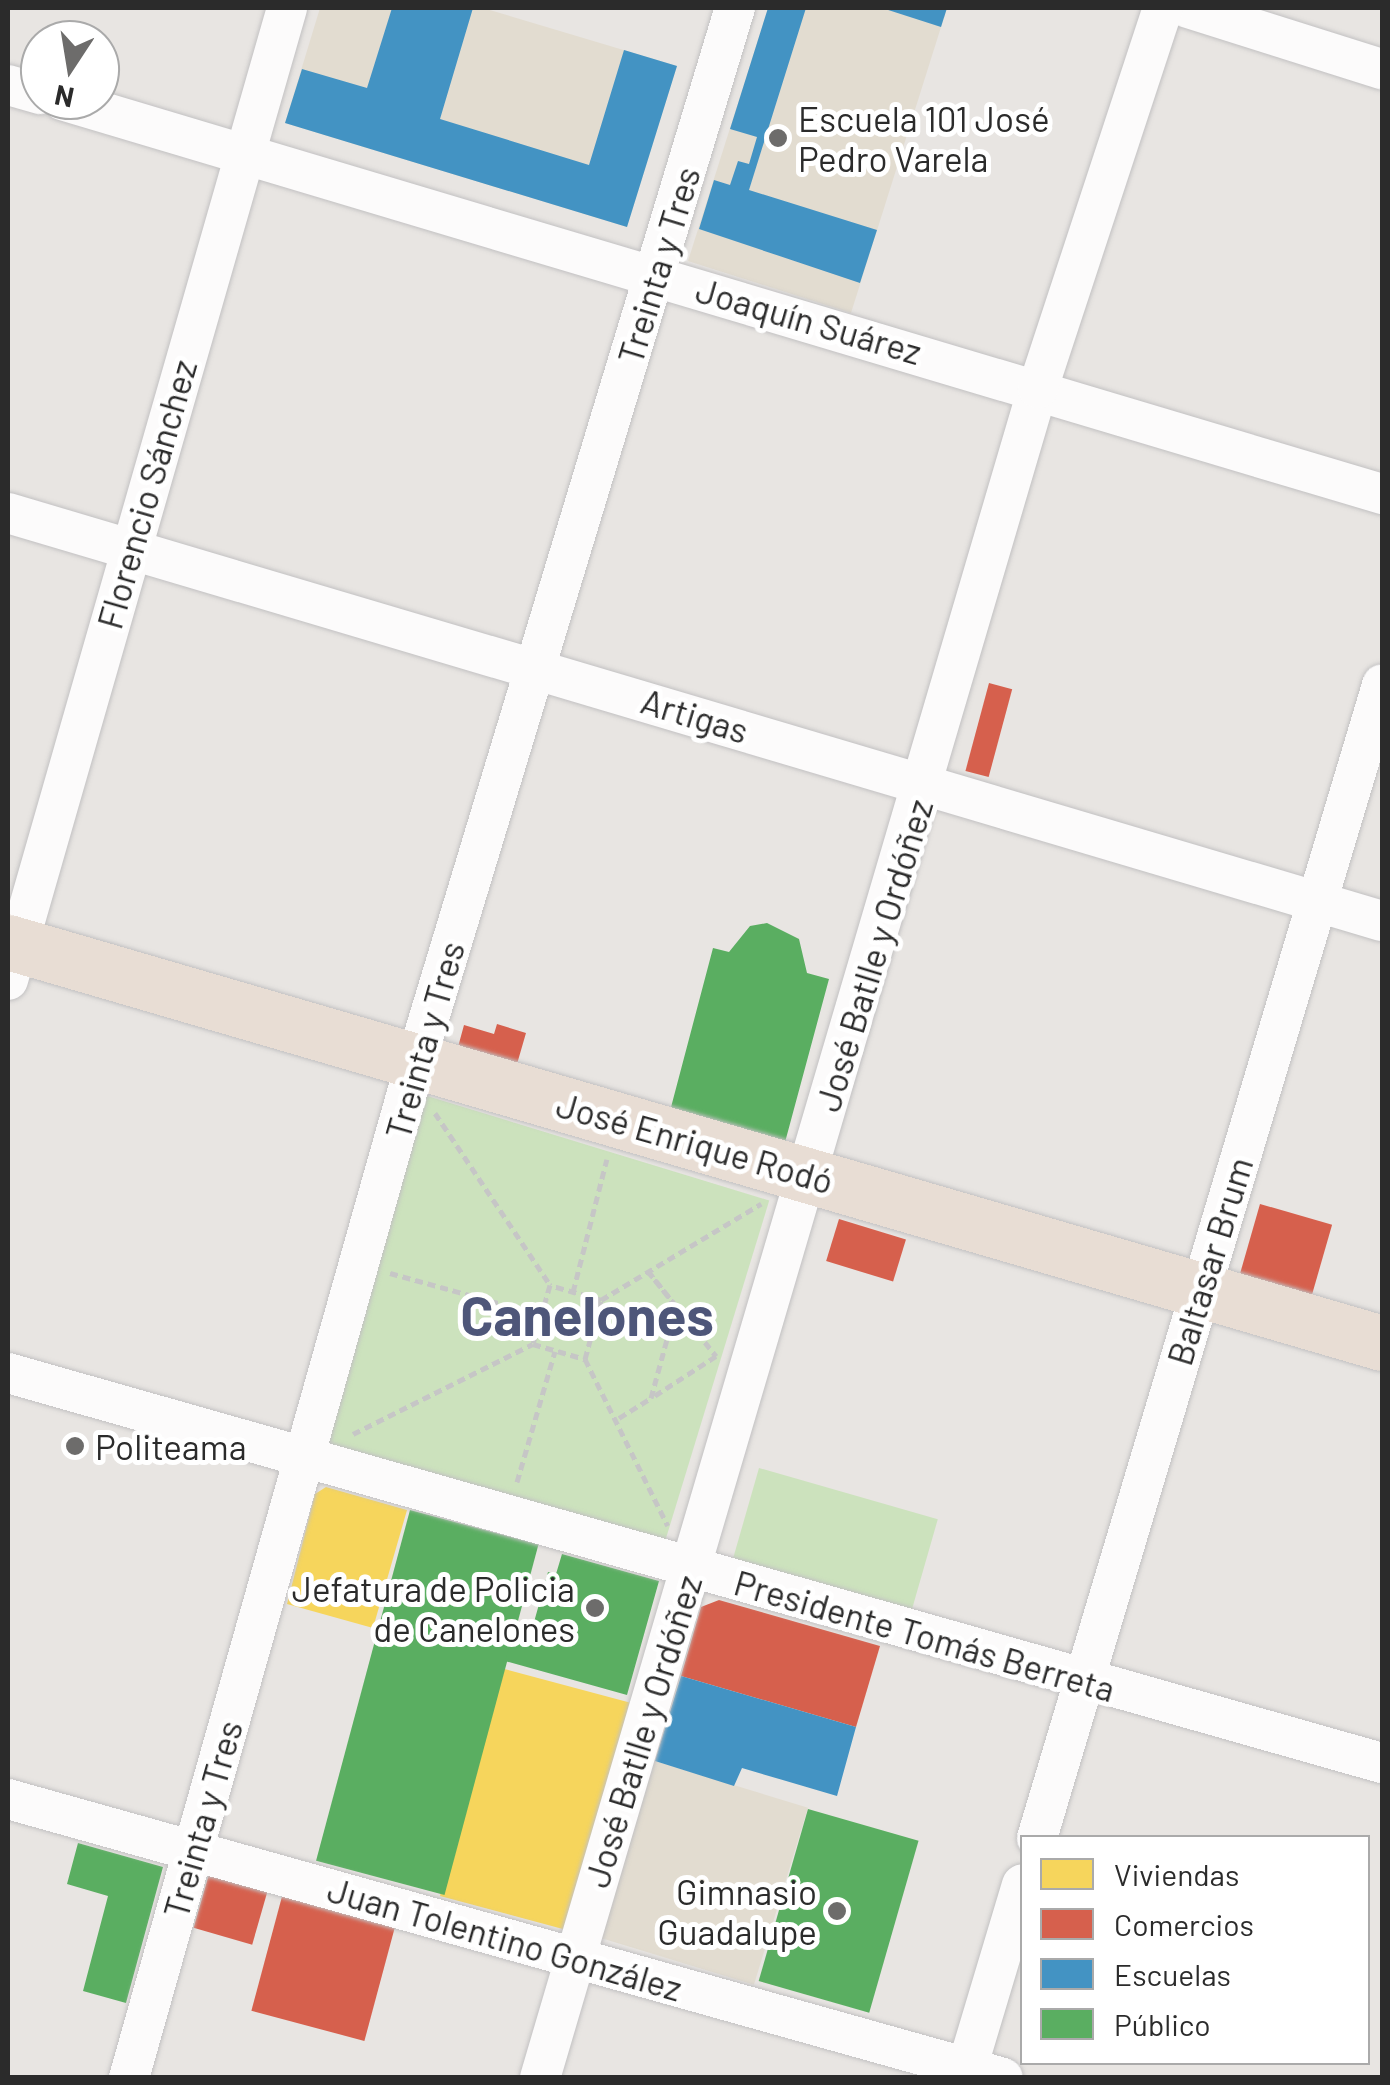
<!DOCTYPE html>
<html>
<head>
<meta charset="utf-8">
<style>
  body { margin:0 }
  #map { position:relative; width:1390px; height:2085px; overflow:hidden; background:#e8e5e2; font-family:Barlow,sans-serif }
  div>[style] { position:absolute }
  .education>* { inset:0; background:#e2dcd0; transform-origin:0 0 }
  .green>* { inset:0; background:#cce2bd; transform-origin:0 0 }
  .homes>* { inset:0; background:#f6d55c; transform-origin:0 0 }
  .shops>* { inset:0; background:#d6604d; transform-origin:0 0 }
  .schools>* { inset:0; background:#4393c3 }
  .public>* { inset:0; background:#5aae61; transform-origin:0 0 }
  .path>* { height:5px; margin-top:-2.5px; transform-origin:0; background:repeating-linear-gradient(90deg,#c6c6c6 0 8px,transparent 0 13px) }
  .roads { filter:drop-shadow(0 0 2px #c2c1c2) drop-shadow(0 0 2px #c2c1c2) }
  .minor>* { height:40px; margin:-20px; padding:0 20px; transform-origin:20px; border-radius:20px; background:#fcfbfb }
  .highway>* { height:55px; margin:-27.5px; padding:0 27.5px; transform-origin:27.5px; border-radius:27.5px; background:#e8ddd4 }
  .dots>* { width:28px; height:28px; translate:-50% -50%; box-sizing:border-box; border:5px solid #fff; border-radius:50% }
  span { translate:-50% -50%; white-space:nowrap; text-align:center; line-height:1.15; -webkit-text-stroke:10px #fff; paint-order:stroke }
  .poi-label { font-size:35px; color:#2b2b2b }
  .left { translate:0 -50%; text-align:left }
  .right { translate:-100% -50%; text-align:right }
  .street-label { font-size:35px; color:#2b2b2b }
  .town-label { font-size:55px; color:#4e5679; font-weight:700 }
  .frame { position:absolute; inset:0; border:10px solid #2b2b2b; pointer-events:none }
  .legend { position:absolute; left:1020px; top:1835px; width:350px; height:230px; box-sizing:border-box; background:#fff; border:2px solid #aaa; margin:0; padding:12px 18px; list-style:none; font-size:30px; color:#2b2b2b }
  .legend li { display:flex; align-items:center; gap:20px; height:50px }
  .legend b { width:50px; border:2px solid #aaa }
  .north { position:absolute; left:20px; top:20px; width:100px; height:100px; box-sizing:border-box; background:#fff; border:2px solid #aaa; border-radius:50%; rotate:192deg; font-size:28px; font-weight:700; line-height:40px; text-align:center; color:#2b2b2b }
  .north::after { content:''; display:block; margin:auto; width:35px; height:45px; background:#6d6c6b; clip-path:polygon(50% 0,100% 100%,50% 72%,0 100%) }
</style>
</head>
<body>
<div id="map">
  <div class="education">
    <div style="clip-path:polygon(320px 8px,483px 8px,677px 66px,627px 227px,285px 123px)"></div>
    <div style="clip-path:polygon(768px 8px,947px 8px,851px 313px,688px 261px)"></div>
    <div style="left:655px;top:1761px;width:160px;height:185px;rotate:17deg"></div>
  </div>
  <div class="green">
    <div style="left:424px;top:1095px;width:361px;height:365px;rotate:17deg"></div>
    <div style="left:759px;top:1468px;width:186px;height:101px;rotate:16deg"></div>
  </div>
  <div class="homes">
    <div style="clip-path:polygon(326px 1487px,407px 1510px,373px 1628px,287px 1604px,315px 1494px)"></div>
    <div style="left:501px;top:1668px;width:133px;height:236px;rotate:15deg"></div>
  </div>
  <div class="shops">
    <div style="left:989px;top:683px;width:24px;height:91px;rotate:15deg"></div>
    <div style="clip-path:polygon(497px 1024px,526px 1033px,517px 1064px,458px 1047px,464px 1025px,494px 1034px)"></div>
    <div style="left:1260px;top:1204px;width:75px;height:73px;rotate:16deg"></div>
    <div style="left:839px;top:1219px;width:70px;height:44px;rotate:17deg"></div>
    <div style="clip-path:polygon(719px 1600px,880px 1646px,856px 1727px,681px 1676px,701px 1607px)"></div>
    <div style="left:209px;top:1874px;width:61px;height:56px;rotate:16deg"></div>
    <div style="left:284px;top:1889px;width:117px;height:126px;rotate:15deg"></div>
  </div>
  <div class="schools">
    <div style="clip-path:polygon(392px 8px,473px 8px,440px 119px,589px 165px,624px 50px,677px 66px,627px 227px,285px 123px,302px 69px,367px 88px)"></div>
    <div style="clip-path:polygon(768px 8px,806px 8px,749px 190px,877px 230px,860px 283px,699px 229px,714px 180px,730px 185px,738px 161px,749px 164px,757px 137px,730px 129px)"></div>
    <div style="clip-path:polygon(882px 8px,947px 8px,941px 27px)"></div>
    <div style="clip-path:polygon(681px 1676px,856px 1727px,837px 1796px,742px 1768px,734px 1786px,655px 1761px)"></div>
  </div>
  <div class="public">
    <div style="clip-path:polygon(767px 923px,799px 939px,807px 973px,829px 979px,784px 1146px,670px 1111px,713px 948px,729px 952px,750px 926px)"></div>
    <div style="left:410px;top:1510px;width:133px;height:363px;rotate:15deg"></div>
    <div style="clip-path:polygon(562px 1554px,659px 1581px,627px 1695px,505px 1661px,513px 1635px,529px 1640px,548px 1572px,556px 1574px)"></div>
    <div style="left:808px;top:1809px;width:115px;height:179px;rotate:16deg"></div>
    <div style="clip-path:polygon(78px 1843px,163px 1867px,126px 2003px,83px 1991px,108px 1896px,67px 1884px)"></div>
  </div>
  <div class="path">
    <div style="left:435px;top:1113px;width:207px;rotate:56.2deg"></div>
    <div style="left:390px;top:1273px;width:157px;rotate:15.5deg"></div>
    <div style="left:573px;top:1292px;width:137px;rotate:-75.7deg"></div>
    <div style="left:601px;top:1300px;width:187px;rotate:-31deg"></div>
    <div style="left:585px;top:1359px;width:61px;rotate:-74.8deg"></div>
    <div style="left:601px;top:1300px;width:53px;rotate:-163.6deg"></div>
    <div style="left:550px;top:1285px;width:61px;rotate:106.1deg"></div>
    <div style="left:533px;top:1344px;width:54px;rotate:16.1deg"></div>
    <div style="left:585px;top:1359px;width:186px;rotate:63.6deg"></div>
    <div style="left:619px;top:1418px;width:38px;rotate:-32deg"></div>
    <div style="left:651px;top:1398px;width:95px;rotate:-74.8deg"></div>
    <div style="left:676px;top:1306px;width:45px;rotate:-128.7deg"></div>
    <div style="left:648px;top:1271px;width:109px;rotate:51.3deg"></div>
    <div style="left:716px;top:1356px;width:77px;rotate:147.1deg"></div>
    <div style="left:353px;top:1434px;width:201px;rotate:-26.6deg"></div>
    <div style="left:517px;top:1482px;width:136px;rotate:-73.8deg"></div>
  </div>
  <div class="roads">
    <div class="minor">
      <div style="left:1188px;top:8px;width:203px;rotate:17.5deg"></div>
      <div style="left:8px;top:85px;width:33px;rotate:16deg"></div>
      <div style="left:62px;top:100px;width:1378px;rotate:16.62deg"></div>
      <div style="left:8px;top:513px;width:1433px;rotate:16.54deg"></div>
      <div style="left:8px;top:980px;width:1011px;rotate:-73.98deg"></div>
      <div style="left:8px;top:1373px;width:1428px;rotate:15.85deg"></div>
      <div style="left:8px;top:1799px;width:1033px;rotate:15.66deg"></div>
      <div style="left:1037px;top:1838px;width:1204px;rotate:-73.34deg"></div>
      <div style="left:129px;top:2078px;width:1057px;rotate:-74.24deg"></div>
      <div style="left:416px;top:1061px;width:1100px;rotate:-73.15deg"></div>
      <div style="left:540px;top:2078px;width:1762px;rotate:-73.58deg"></div>
      <div style="left:1038px;top:388px;width:400px;rotate:-71.8deg"></div>
      <div style="left:964px;top:2078px;width:202px;rotate:-73.3deg"></div>
    </div>
    <div class="highway">
      <div style="left:8px;top:942px;width:1431px;rotate:16.27deg"></div>
    </div>
  </div>
  <div class="dots">
    <div style="left:778px;top:138px;background:#6d6c6b"></div>
    <div style="left:75px;top:1446px;background:#6d6c6b"></div>
    <div style="left:595px;top:1608px;background:#6d6c6b"></div>
    <div style="left:837px;top:1911px;background:#6d6c6b"></div>
  </div>
  <div class="poi-label">
    <span class="left" style="left:798px;top:138px">Escuela 101 José<br>Pedro Varela</span>
    <span class="left" style="left:95px;top:1446px">Politeama</span>
    <span class="right" style="left:575px;top:1608px">Jefatura de Policia<br>de Canelones</span>
    <span class="right" style="left:817px;top:1911px">Gimnasio<br>Guadalupe</span>
  </div>
  <div class="street-label">
    <span style="left:658px;top:265px;rotate:-73deg">Treinta y Tres</span>
    <span style="left:809px;top:320px;rotate:16deg">Joaquín Suárez</span>
    <span style="left:146px;top:494px;rotate:-74deg">Florencio Sánchez</span>
    <span style="left:695px;top:715px;rotate:17deg">Artigas</span>
    <span style="left:873px;top:955px;rotate:-73deg">José Batlle y Ordóñez</span>
    <span style="left:424px;top:1040px;rotate:-74deg">Treinta y Tres</span>
    <span style="left:695px;top:1142px;rotate:16deg">José Enrique Rodó</span>
    <span style="left:1209px;top:1261px;rotate:-73deg">Baltasar Brum</span>
    <span style="left:925px;top:1635px;rotate:16deg">Presidente Tomás Berreta</span>
    <span style="left:642px;top:1731px;rotate:-73deg">José Batlle y Ordóñez</span>
    <span style="left:202px;top:1819px;rotate:-74deg">Treinta y Tres</span>
    <span style="left:505px;top:1938px;rotate:16deg">Juan Tolentino González</span>
  </div>
  <div class="town-label">
    <span style="left:587px;top:1315px">Canelones</span>
  </div>
  <div class="frame"></div>
  <ul class="legend">
  <li><b style="height:28px;background:#f6d55c"></b>Viviendas</li>
  <li><b style="height:28px;background:#d6604d"></b>Comercios</li>
  <li><b style="height:28px;background:#4393c3"></b>Escuelas</li>
  <li><b style="height:28px;background:#5aae61"></b>Público</li>
  </ul>
  <div class="north">N</div>
</div>
</body>
</html>
